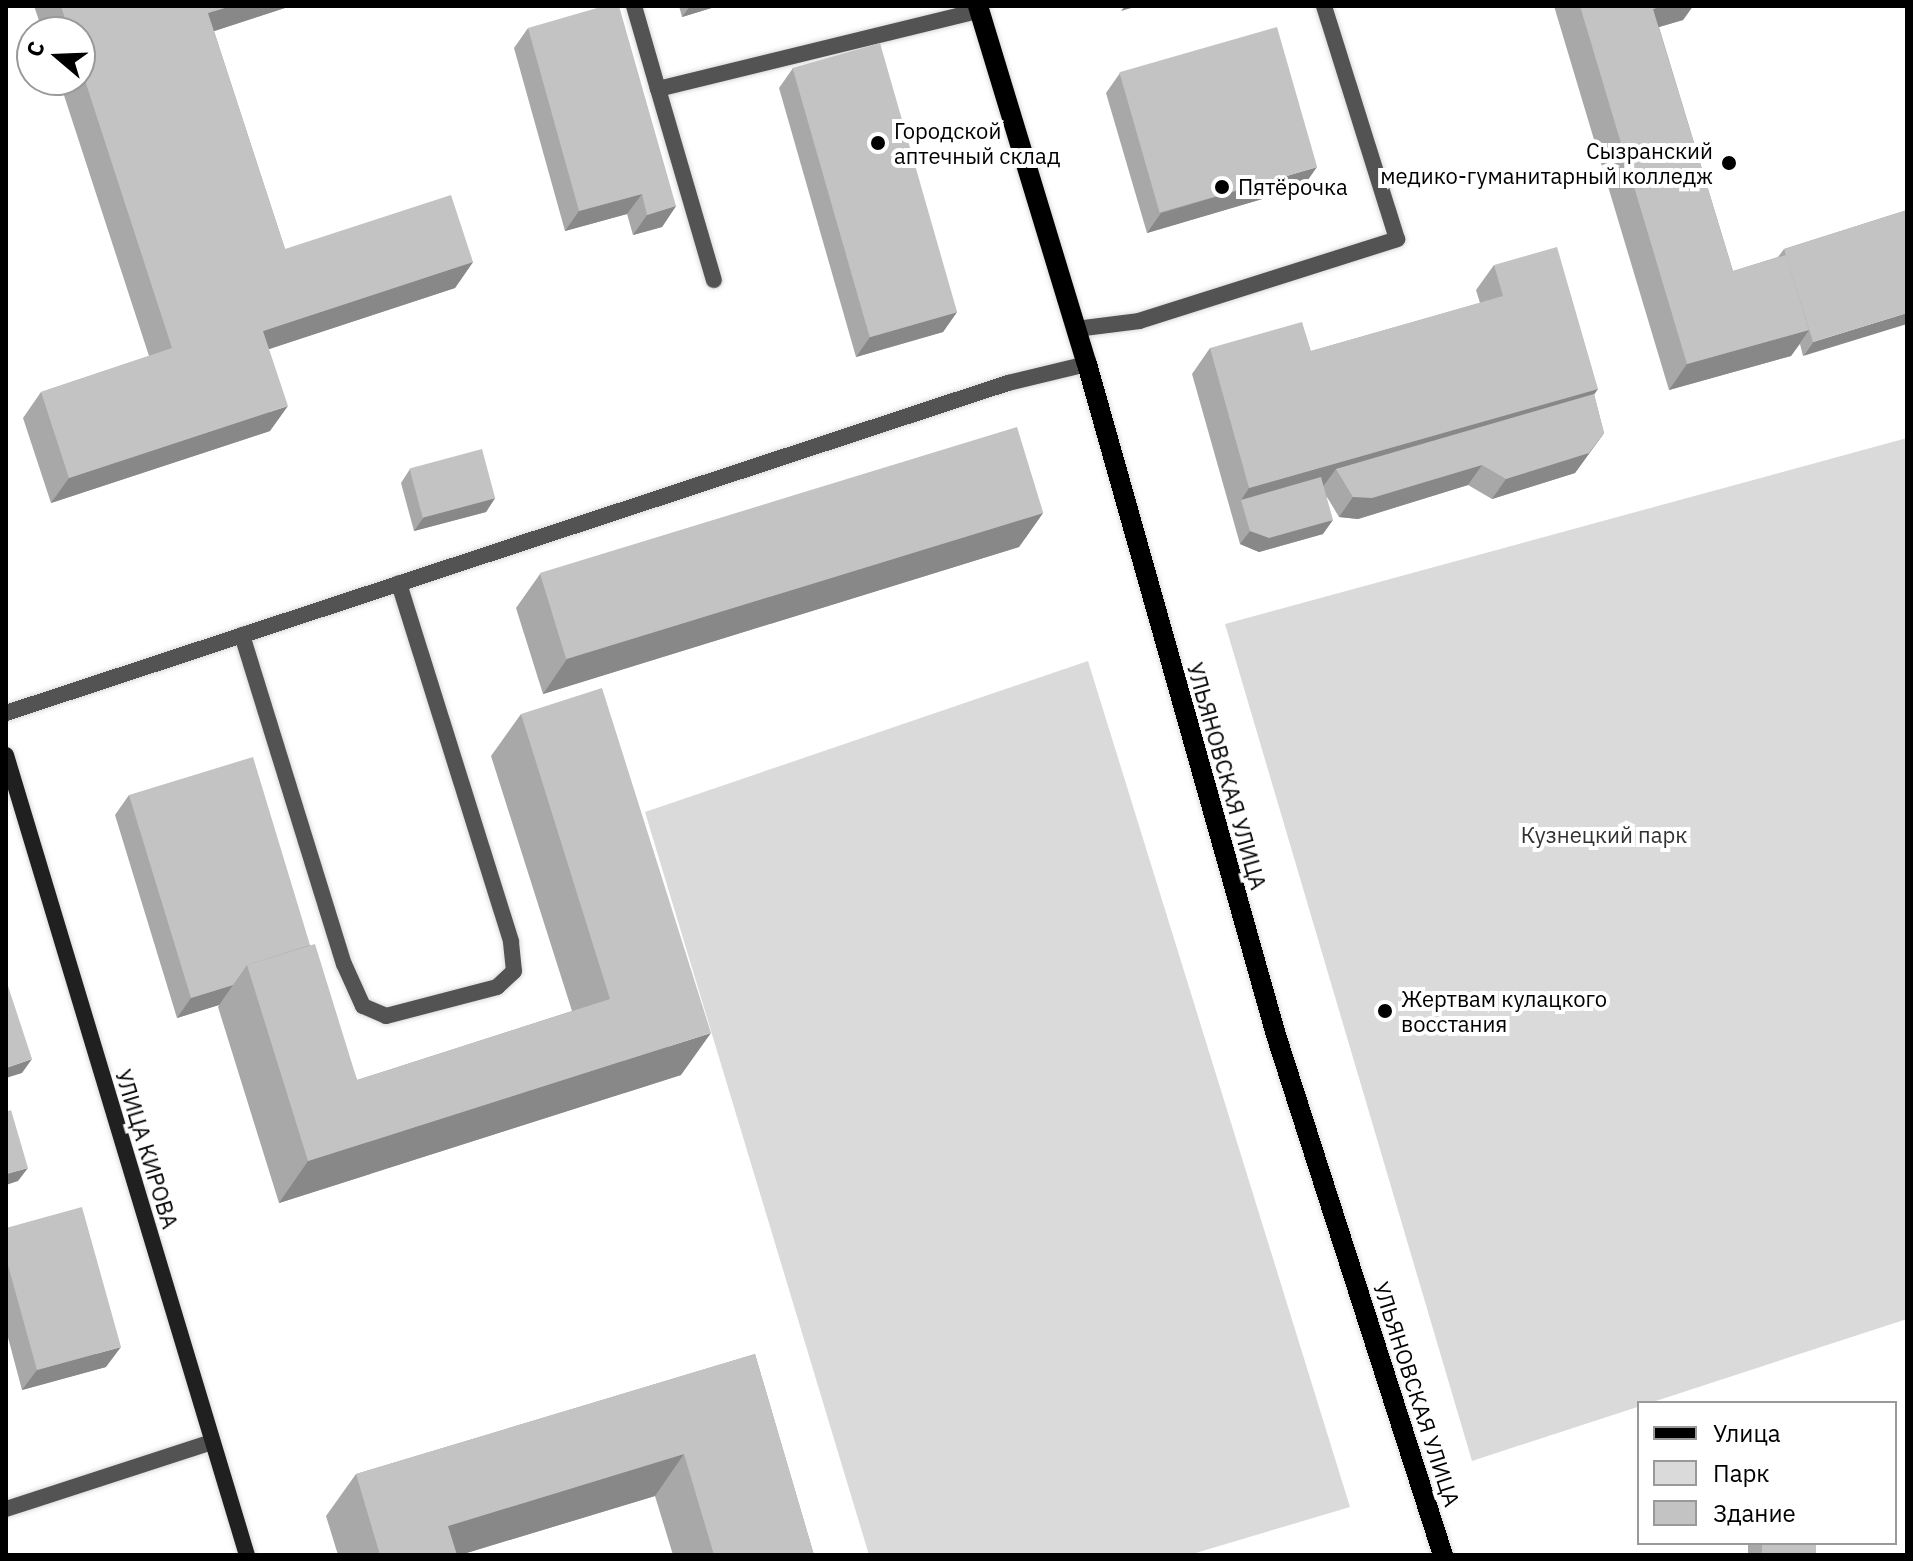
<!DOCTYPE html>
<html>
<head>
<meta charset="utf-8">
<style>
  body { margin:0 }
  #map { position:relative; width:1913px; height:1561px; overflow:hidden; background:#fff; font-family:"IBM Plex Sans",sans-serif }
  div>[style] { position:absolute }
  .green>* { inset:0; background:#dadada }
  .roads { filter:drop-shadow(0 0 2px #dbdbdb) drop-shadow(0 0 2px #dbdbdb) }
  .lane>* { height:16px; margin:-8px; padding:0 8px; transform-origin:8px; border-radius:8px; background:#535353 }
  .street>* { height:16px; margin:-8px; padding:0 8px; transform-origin:8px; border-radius:8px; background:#535353 }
  .secondary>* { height:16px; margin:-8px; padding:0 8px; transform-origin:8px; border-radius:8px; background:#202020 }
  .primary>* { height:20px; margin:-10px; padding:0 10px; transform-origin:10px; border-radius:10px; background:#000 }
  .wall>* { inset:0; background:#a8a8a8; transform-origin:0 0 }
  .shaded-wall>* { inset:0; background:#888 }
  .building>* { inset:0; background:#c3c3c3; transform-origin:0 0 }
  .dots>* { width:22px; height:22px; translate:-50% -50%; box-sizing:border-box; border:4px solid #fff; border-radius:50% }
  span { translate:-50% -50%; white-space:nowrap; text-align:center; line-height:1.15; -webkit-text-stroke:8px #fff; paint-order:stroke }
  .poi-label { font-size:22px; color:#000 }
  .left { translate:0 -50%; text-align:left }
  .right { translate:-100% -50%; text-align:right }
  .street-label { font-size:22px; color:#000 }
  .park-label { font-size:22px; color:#313131 }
  .frame { position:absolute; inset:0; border:8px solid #000; pointer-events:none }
  .legend { position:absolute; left:1637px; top:1401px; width:260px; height:144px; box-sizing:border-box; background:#fff; border:2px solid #999; margin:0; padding:10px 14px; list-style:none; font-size:24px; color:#000 }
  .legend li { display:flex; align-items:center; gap:16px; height:40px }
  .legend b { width:40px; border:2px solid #999 }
  .north { position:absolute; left:16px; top:16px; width:80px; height:80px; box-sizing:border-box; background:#fff; border:2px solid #999; border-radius:50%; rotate:289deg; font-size:22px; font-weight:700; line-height:32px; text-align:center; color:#000 }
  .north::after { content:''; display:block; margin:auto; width:28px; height:36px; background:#000; clip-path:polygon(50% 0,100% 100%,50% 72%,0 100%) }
</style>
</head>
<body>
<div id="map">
  <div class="green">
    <div style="clip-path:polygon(1907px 438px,1907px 1319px,1472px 1461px,1225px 624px)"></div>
    <div style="clip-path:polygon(1088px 661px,1350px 1507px,1189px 1555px,869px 1555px,645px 812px)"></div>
  </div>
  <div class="roads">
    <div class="lane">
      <div style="left:634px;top:6px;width:86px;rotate:73.9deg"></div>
      <div style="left:658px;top:89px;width:330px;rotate:-13.7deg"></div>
      <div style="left:658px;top:89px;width:199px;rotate:73.7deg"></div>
      <div style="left:1076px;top:329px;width:64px;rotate:-7.2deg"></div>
      <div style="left:1139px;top:321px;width:271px;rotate:-17.6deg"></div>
      <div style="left:1397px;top:239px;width:244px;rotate:-107.4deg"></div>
      <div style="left:242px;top:635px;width:344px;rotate:72.8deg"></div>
      <div style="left:344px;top:964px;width:46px;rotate:65.7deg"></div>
      <div style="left:363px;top:1006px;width:25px;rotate:23deg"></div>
      <div style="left:386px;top:1016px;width:115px;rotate:-14.6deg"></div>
      <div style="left:497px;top:987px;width:23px;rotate:-43deg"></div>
      <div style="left:514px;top:971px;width:30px;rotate:-96deg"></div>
      <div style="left:511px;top:941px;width:375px;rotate:-107.4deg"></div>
      <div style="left:6px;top:713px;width:1055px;rotate:-18.23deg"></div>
      <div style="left:1008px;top:383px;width:81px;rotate:-13.5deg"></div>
    </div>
    <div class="street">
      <div style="left:6px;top:1509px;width:217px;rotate:-18deg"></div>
    </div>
    <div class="secondary">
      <div style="left:6px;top:755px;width:836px;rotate:73.24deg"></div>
    </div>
    <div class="primary">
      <div style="left:978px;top:6px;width:374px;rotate:73.1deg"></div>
      <div style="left:1087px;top:364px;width:697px;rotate:74.27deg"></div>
      <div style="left:1276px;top:1035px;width:546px;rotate:72.2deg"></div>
    </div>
  </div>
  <div class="wall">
    <div style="clip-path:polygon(34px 6px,291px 6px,214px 31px,285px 249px,473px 262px,455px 288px,269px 349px,270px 431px,51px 503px,23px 418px,41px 392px,149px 356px,59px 80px,80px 80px,80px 32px,43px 32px)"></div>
    <div style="clip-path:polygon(679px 6px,718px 6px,682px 17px)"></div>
    <div style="clip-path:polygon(1554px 6px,1693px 6px,1683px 20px,1659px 27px,1733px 271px,1778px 257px,1784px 249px,1907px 210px,1803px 356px,1800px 344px,1791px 356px,1669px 390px)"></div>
    <div style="clip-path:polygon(528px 28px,676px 206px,662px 227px,633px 235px,627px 214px,565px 231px,514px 48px)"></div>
    <div style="clip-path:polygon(793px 68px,957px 312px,943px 332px,856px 357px,779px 88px)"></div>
    <div style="clip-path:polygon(1120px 73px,1303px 187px,1147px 233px,1106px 93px)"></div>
    <div style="clip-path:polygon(1494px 265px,1598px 389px,1594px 394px,1604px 433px,1575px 473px,1492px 499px,1468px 485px,1358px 519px,1339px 517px,1327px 497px,1323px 534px,1259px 552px,1240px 544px,1192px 374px,1210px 348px,1311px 351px,1480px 303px,1476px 290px)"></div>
    <div style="clip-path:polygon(410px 469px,495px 498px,486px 512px,414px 531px,401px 483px)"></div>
    <div style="clip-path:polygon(1043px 513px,1019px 547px,543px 694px,516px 608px,540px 574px)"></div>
    <div style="clip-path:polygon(521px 714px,681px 1075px,279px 1203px,218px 1007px,219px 1005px,177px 1018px,115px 815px,129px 795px,310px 945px,357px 1080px,572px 1011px,491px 756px)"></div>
    <div style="clip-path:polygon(6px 1228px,106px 1367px,22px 1390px,6px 1330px)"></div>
    <div style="clip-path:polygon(755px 1354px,814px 1555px,673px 1555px,655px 1496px,460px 1555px,338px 1555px,326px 1516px,356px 1474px)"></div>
    <div style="left:1748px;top:1543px;width:68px;height:12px"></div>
  </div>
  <div class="shaded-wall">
    <div style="clip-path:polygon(231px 6px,291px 6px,190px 39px,208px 13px)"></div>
    <div style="clip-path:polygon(690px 6px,718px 6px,682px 17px)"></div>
    <div style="clip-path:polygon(1125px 6px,1138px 6px,1121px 11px)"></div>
    <div style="clip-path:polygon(1662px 6px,1693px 6px,1683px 20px,1635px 34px,1653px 9px)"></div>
    <div style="clip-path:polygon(1317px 167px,1303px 187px,1147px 233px,1161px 213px)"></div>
    <div style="clip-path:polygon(642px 194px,627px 214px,565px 231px,579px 211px)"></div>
    <div style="clip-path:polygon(676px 206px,662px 227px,633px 235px,647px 215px)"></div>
    <div style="clip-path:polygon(473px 262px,455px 288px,245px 357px,263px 331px)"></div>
    <div style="clip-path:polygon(957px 312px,943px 332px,856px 357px,870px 337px)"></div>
    <div style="clip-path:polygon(1907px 313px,1907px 324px,1803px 356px,1813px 342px)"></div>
    <div style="clip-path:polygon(1809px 330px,1791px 356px,1669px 390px,1687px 364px)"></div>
    <div style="clip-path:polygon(1598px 389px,1580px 414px,1336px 469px,1322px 488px,1241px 500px,1249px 488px)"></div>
    <div style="clip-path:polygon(288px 406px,270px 431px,51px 503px,69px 478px)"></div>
    <div style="clip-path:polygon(1604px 433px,1575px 473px,1492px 499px,1506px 479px)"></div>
    <div style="clip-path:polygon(1482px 465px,1468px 485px,1358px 519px,1339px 517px,1353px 497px)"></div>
    <div style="clip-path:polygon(495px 498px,486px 512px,414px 531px,424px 517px)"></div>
    <div style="clip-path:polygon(1043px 513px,1019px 547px,543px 694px,567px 659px)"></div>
    <div style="clip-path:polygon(1333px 520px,1323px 534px,1259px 552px,1240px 544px,1250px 531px)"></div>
    <div style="clip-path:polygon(233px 985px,219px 1005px,177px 1018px,191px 998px)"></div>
    <div style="clip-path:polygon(711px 1033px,681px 1075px,279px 1203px,308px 1161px)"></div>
    <div style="clip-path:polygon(32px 1059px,22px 1073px,6px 1078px,6px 1068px)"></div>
    <div style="clip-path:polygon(28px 1168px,18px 1181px,6px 1185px,6px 1174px)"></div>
    <div style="clip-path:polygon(121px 1347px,106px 1367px,22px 1390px,37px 1370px)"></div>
    <div style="clip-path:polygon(684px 1454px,655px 1496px,460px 1555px,427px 1555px,448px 1526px)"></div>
  </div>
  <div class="building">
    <div style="clip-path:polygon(61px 6px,231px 6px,208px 13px,285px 249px,451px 195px,473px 262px,263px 331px,288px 406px,69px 478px,41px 392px,172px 348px,80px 65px,80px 32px,69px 32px)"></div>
    <div style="clip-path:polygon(604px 6px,619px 6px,676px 206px,647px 215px,642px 194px,579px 211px,528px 28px)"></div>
    <div style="clip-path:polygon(1580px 6px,1662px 6px,1653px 9px,1733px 271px,1786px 255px,1809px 330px,1687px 364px)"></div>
    <div style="left:1277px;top:27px;width:146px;height:164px;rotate:74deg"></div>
    <div style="left:880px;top:43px;width:280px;height:91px;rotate:74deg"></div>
    <div style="clip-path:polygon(1907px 210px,1907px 313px,1813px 342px,1784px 249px)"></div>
    <div style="clip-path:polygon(1557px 247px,1598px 389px,1249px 488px,1210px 348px,1302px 322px,1311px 351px,1503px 296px,1494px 265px)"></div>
    <div style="clip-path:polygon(1594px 394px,1604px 433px,1589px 453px,1506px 479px,1482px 465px,1372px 498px,1353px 497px,1336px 469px)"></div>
    <div style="left:1017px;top:427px;width:90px;height:499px;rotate:73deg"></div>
    <div style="left:482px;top:449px;width:51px;height:75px;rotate:75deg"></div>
    <div style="clip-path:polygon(1321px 477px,1333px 520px,1269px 538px,1250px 531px,1241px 500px)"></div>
    <div style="clip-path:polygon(602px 688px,711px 1033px,308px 1161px,247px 965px,315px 944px,357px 1080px,610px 999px,521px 714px)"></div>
    <div style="clip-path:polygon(253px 757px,310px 945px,247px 965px,233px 985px,191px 998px,129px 795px)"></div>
    <div style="clip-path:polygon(6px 980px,32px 1059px,6px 1068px)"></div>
    <div style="clip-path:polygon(11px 1110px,28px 1168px,6px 1174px,6px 1112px)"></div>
    <div style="clip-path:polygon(82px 1207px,121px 1347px,37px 1370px,6px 1258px,6px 1228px)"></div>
    <div style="clip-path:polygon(755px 1354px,814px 1555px,714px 1555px,684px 1454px,448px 1526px,457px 1555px,380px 1555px,356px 1474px)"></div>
    <div style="left:1762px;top:1543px;width:54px;height:12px"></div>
  </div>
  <div class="dots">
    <div style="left:878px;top:143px;background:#000"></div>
    <div style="left:1729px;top:163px;background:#000"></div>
    <div style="left:1222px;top:187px;background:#000"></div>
    <div style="left:1385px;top:1011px;background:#000"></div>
  </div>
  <div class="poi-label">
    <span class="left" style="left:894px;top:143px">Городской<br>аптечный склад</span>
    <span class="right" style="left:1713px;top:163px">Сызранский<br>медико-гуманитарный колледж</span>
    <span class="left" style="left:1238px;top:187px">Пятёрочка</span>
    <span class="left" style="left:1401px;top:1011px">Жертвам кулацкого<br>восстания</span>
  </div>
  <div class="street-label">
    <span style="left:1227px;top:776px;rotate:74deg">УЛЬЯНОВСКАЯ УЛИЦА</span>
    <span style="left:147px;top:1149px;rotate:73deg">УЛИЦА КИРОВА</span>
    <span style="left:1417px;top:1394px;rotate:72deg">УЛЬЯНОВСКАЯ УЛИЦА</span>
  </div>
  <div class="park-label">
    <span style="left:1604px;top:835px">Кузнецкий парк</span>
  </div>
  <div class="frame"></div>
  <ul class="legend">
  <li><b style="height:10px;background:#000"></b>Улица</li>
  <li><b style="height:22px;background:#dadada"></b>Парк</li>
  <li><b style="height:22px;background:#c3c3c3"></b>Здание</li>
  </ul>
  <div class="north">С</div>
</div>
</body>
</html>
